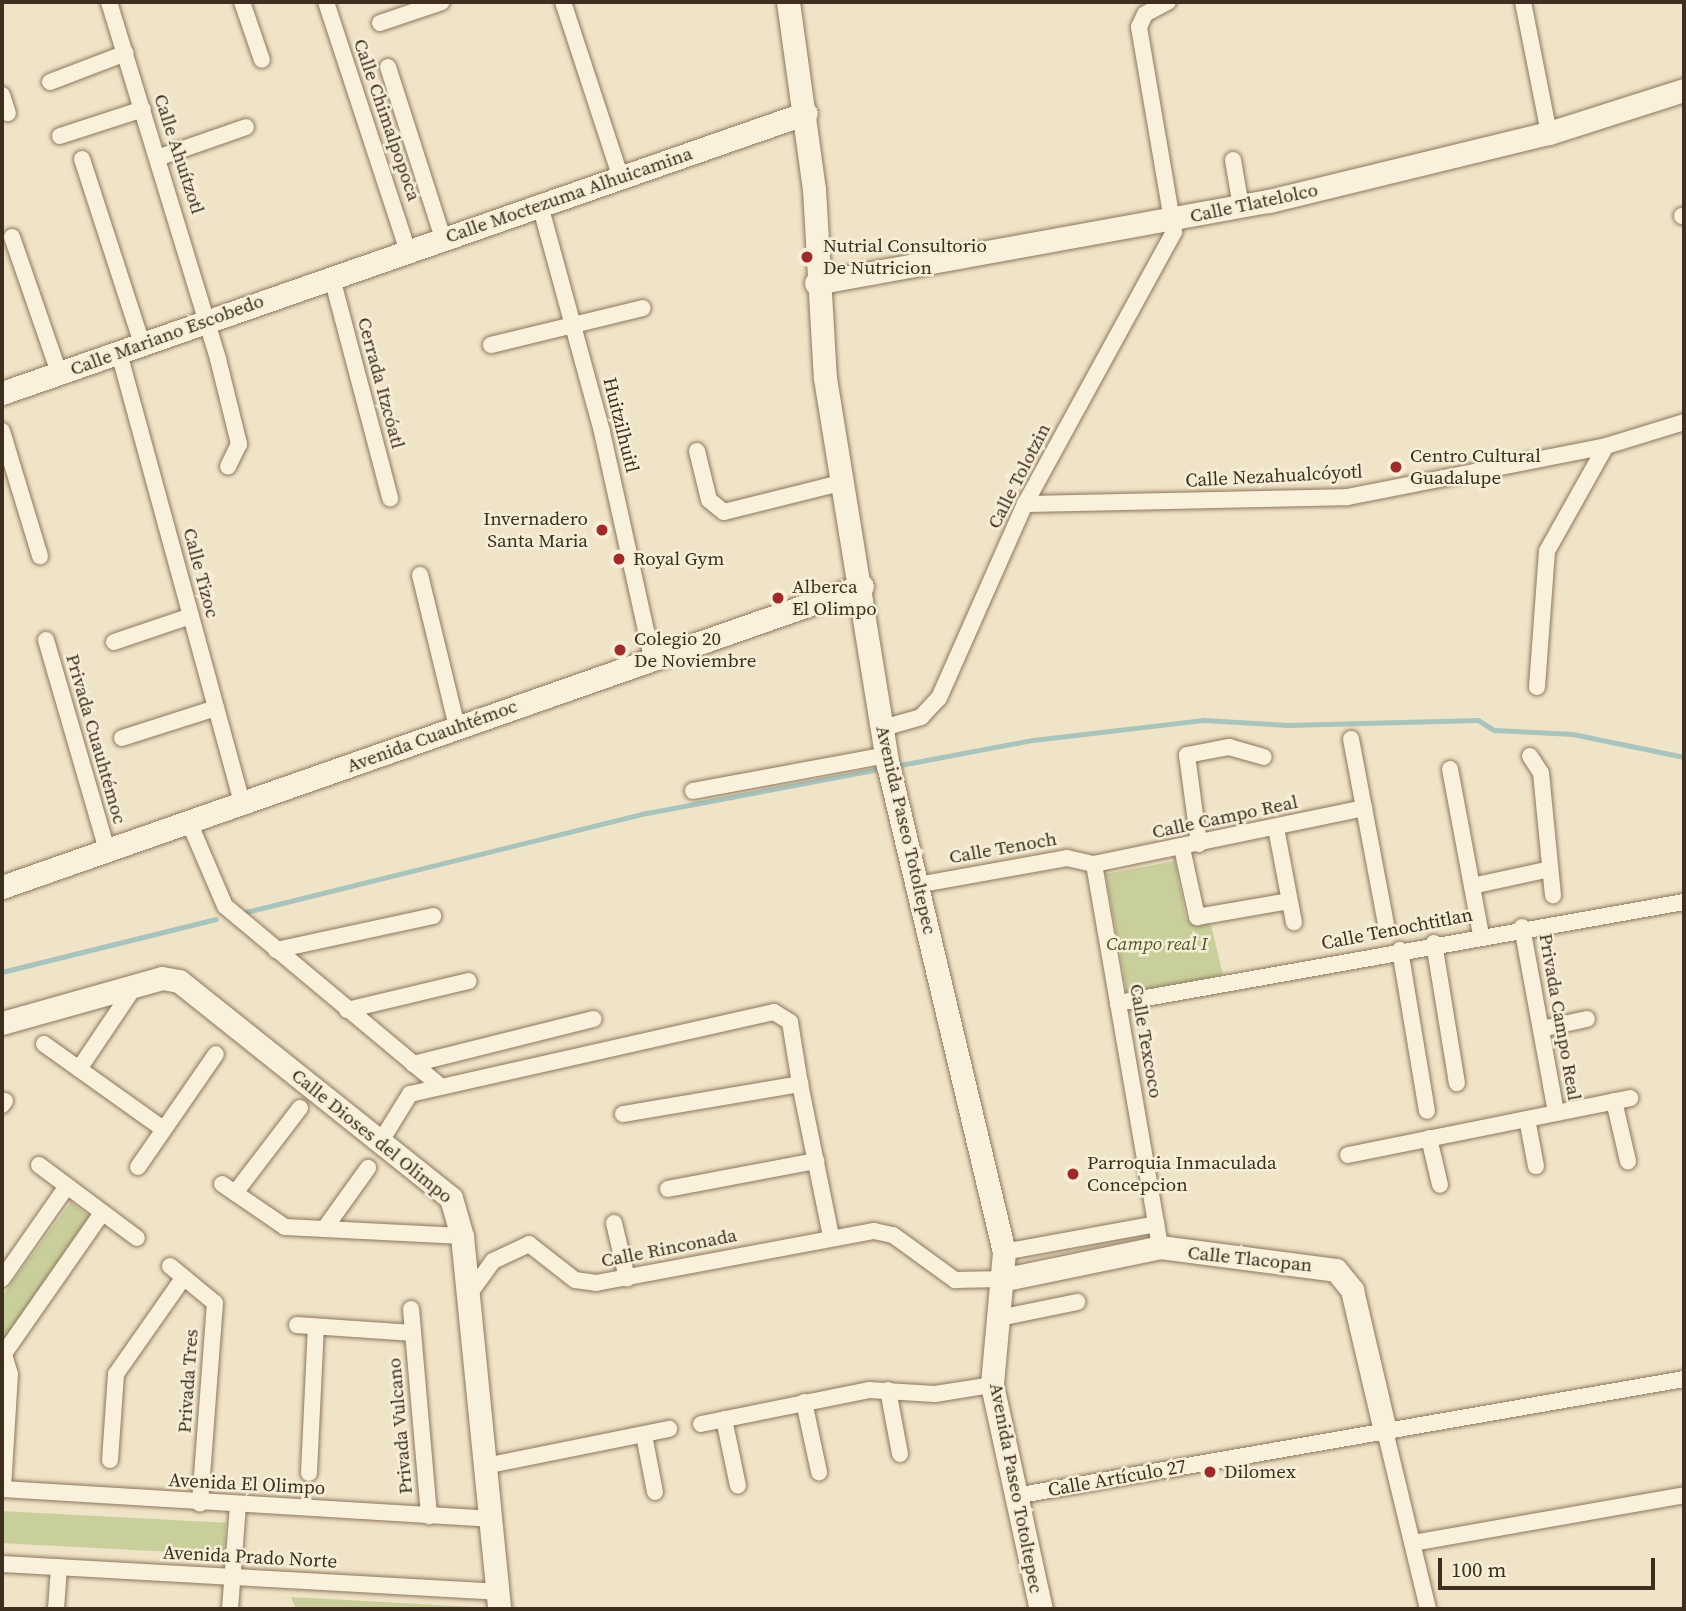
<!DOCTYPE html>
<html>
<head>
<meta charset="utf-8">
<style>
  body { margin:0 }
  #map { position:relative; width:1686px; height:1611px; overflow:hidden; background:#f0e4c8; font-family:"Source Serif 4",serif }
  div>[style] { position:absolute }
  .green>* { inset:0; background:#c9cf9b; transform-origin:0 0 }
  .stream>* { height:4.5px; margin:-2.25px; padding:0 2.25px; transform-origin:2.25px; border-radius:2.25px; background:#a9c4bc }
  .roads { filter:drop-shadow(0 0 2px #8d765c) drop-shadow(0 0 2px #8d765c) }
  .street>* { height:16px; margin:-8px; padding:0 8px; transform-origin:8px; border-radius:8px; background:#faf1dc }
  .secondary>* { height:23px; margin:-11.5px; padding:0 11.5px; transform-origin:11.5px; border-radius:11.5px; background:#faf1dc }
  .dots>* { width:19px; height:19px; translate:-50% -50%; box-sizing:border-box; border:4px solid #f7eed8; border-radius:50% }
  span { translate:-50% -50%; white-space:nowrap; text-align:center; line-height:1.15; -webkit-text-stroke:5px #f7eed8; paint-order:stroke }
  .street-label { font-size:19px; color:#3d2e20 }
  .poi-label { font-size:19px; color:#3d2e20 }
  .left { translate:0 -50%; text-align:left }
  .right { translate:-100% -50%; text-align:right }
  .park-label { font-size:19px; color:#4d5a26; font-style:italic }
  .frame { position:absolute; inset:0; border:4px solid #3d2e20; pointer-events:none }
  .scale { position:absolute; left:1438px; top:1558px; width:217px; height:32px; box-sizing:border-box; border:4px solid #3d2e20; border-top:0; padding-left:9px; font-size:21px; line-height:24px; white-space:nowrap; color:#3d2e20; -webkit-text-stroke:5px #f7eed8; paint-order:stroke }
</style>
</head>
<body>
<div id="map">
  <div class="green">
    <div style="clip-path:polygon(1175px 861px,1186px 919px,1211px 925px,1223px 975px,1127px 993px,1106px 874px)"></div>
    <div style="clip-path:polygon(71px 1202px,90px 1217px,4px 1341px,2px 1296px)"></div>
    <div style="left:2px;top:1511px;width:224px;height:32px;rotate:3deg"></div>
    <div style="clip-path:polygon(291px 1597px,475px 1607px,476px 1609px,296px 1609px)"></div>
  </div>
  <div class="stream">
    <div style="left:895px;top:766px;width:140px;rotate:-10.7deg"></div>
    <div style="left:1033px;top:740px;width:172px;rotate:-6.7deg"></div>
    <div style="left:1204px;top:720px;width:84px;rotate:3.4deg"></div>
    <div style="left:1288px;top:725px;width:190px;rotate:-1.5deg"></div>
    <div style="left:1478px;top:720px;width:19px;rotate:32deg"></div>
    <div style="left:1494px;top:730px;width:79px;rotate:2.9deg"></div>
    <div style="left:1573px;top:734px;width:113px;rotate:11.7deg"></div>
    <div style="left:246px;top:912px;width:413px;rotate:-13.9deg"></div>
    <div style="left:647px;top:813px;width:237px;rotate:-10.7deg"></div>
    <div style="left:2px;top:972px;width:220px;rotate:-13.9deg"></div>
  </div>
  <div class="roads">
    <div class="street">
      <div style="left:109px;top:2px;width:373px;rotate:73deg"></div>
      <div style="left:218px;top:359px;width:88px;rotate:76.1deg"></div>
      <div style="left:239px;top:444px;width:25px;rotate:116deg"></div>
      <div style="left:242px;top:2px;width:61px;rotate:71deg"></div>
      <div style="left:326px;top:2px;width:262px;rotate:71.8deg"></div>
      <div style="left:563px;top:2px;width:185px;rotate:71.8deg"></div>
      <div style="left:1523px;top:2px;width:134px;rotate:78.8deg"></div>
      <div style="left:380px;top:23px;width:65px;rotate:-18.7deg"></div>
      <div style="left:388px;top:67px;width:180px;rotate:72.2deg"></div>
      <div style="left:50px;top:82px;width:81px;rotate:-20.9deg"></div>
      <div style="left:2px;top:95px;width:19px;rotate:72deg"></div>
      <div style="left:60px;top:136px;width:87px;rotate:-18deg"></div>
      <div style="left:160px;top:157px;width:91px;rotate:-19.2deg"></div>
      <div style="left:82px;top:159px;width:194px;rotate:72deg"></div>
      <div style="left:1233px;top:160px;width:48px;rotate:80.3deg"></div>
      <div style="left:540px;top:205px;width:235px;rotate:74.7deg"></div>
      <div style="left:602px;top:432px;width:231px;rotate:77.5deg"></div>
      <div style="left:1682px;top:216px;width:2px"></div>
      <div style="left:12px;top:237px;width:144px;rotate:70.9deg"></div>
      <div style="left:332px;top:278px;width:228px;rotate:75.2deg"></div>
      <div style="left:491px;top:345px;width:156px;rotate:-13.7deg"></div>
      <div style="left:119px;top:353px;width:467px;rotate:74.7deg"></div>
      <div style="left:2px;top:431px;width:131px;rotate:73.1deg"></div>
      <div style="left:697px;top:451px;width:50px;rotate:76.2deg"></div>
      <div style="left:709px;top:500px;width:19px;rotate:39deg"></div>
      <div style="left:724px;top:512px;width:124px;rotate:-14deg"></div>
      <div style="left:1025px;top:504px;width:322px;rotate:-1.2deg"></div>
      <div style="left:1347px;top:497px;width:264px;rotate:-11.1deg"></div>
      <div style="left:1606px;top:446px;width:82px;rotate:-17.1deg"></div>
      <div style="left:420px;top:575px;width:156px;rotate:76.3deg"></div>
      <div style="left:46px;top:640px;width:219px;rotate:73.8deg"></div>
      <div style="left:114px;top:642px;width:81px;rotate:-18.7deg"></div>
      <div style="left:1537px;top:687px;width:136px;rotate:-85.8deg"></div>
      <div style="left:1547px;top:551px;width:120px;rotate:-60.7deg"></div>
      <div style="left:883px;top:728px;width:40px;rotate:-16deg"></div>
      <div style="left:921px;top:717px;width:26px;rotate:-47deg"></div>
      <div style="left:939px;top:698px;width:212px;rotate:-66.1deg"></div>
      <div style="left:1025px;top:504px;width:310px;rotate:-61.3deg"></div>
      <div style="left:1174px;top:232px;width:208px;rotate:-99.7deg"></div>
      <div style="left:1139px;top:27px;width:14px;rotate:-65deg"></div>
      <div style="left:1145px;top:14px;width:26px;rotate:-28deg"></div>
      <div style="left:122px;top:738px;width:99px;rotate:-17.7deg"></div>
      <div style="left:1351px;top:739px;width:189px;rotate:79.3deg"></div>
      <div style="left:1530px;top:756px;width:20px;rotate:57deg"></div>
      <div style="left:1541px;top:773px;width:123px;rotate:84.4deg"></div>
      <div style="left:1450px;top:769px;width:169px;rotate:79.4deg"></div>
      <div style="left:693px;top:791px;width:197px;rotate:-10.5deg"></div>
      <div style="left:189px;top:822px;width:91px;rotate:66.8deg"></div>
      <div style="left:225px;top:906px;width:280px;rotate:39.9deg"></div>
      <div style="left:1276px;top:828px;width:96px;rotate:79.2deg"></div>
      <div style="left:1199px;top:844px;width:90px;rotate:-97.7deg"></div>
      <div style="left:1187px;top:755px;width:43px;rotate:-10.8deg"></div>
      <div style="left:1229px;top:747px;width:36px;rotate:16deg"></div>
      <div style="left:1182px;top:848px;width:71px;rotate:77.7deg"></div>
      <div style="left:1197px;top:917px;width:93px;rotate:-9.9deg"></div>
      <div style="left:1094px;top:864px;width:389px;rotate:80.2deg"></div>
      <div style="left:1094px;top:864px;width:276px;rotate:-11.7deg"></div>
      <div style="left:917px;top:885px;width:152px;rotate:-10.2deg"></div>
      <div style="left:1067px;top:858px;width:28px;rotate:13deg"></div>
      <div style="left:1472px;top:886px;width:80px;rotate:-12.3deg"></div>
      <div style="left:1522px;top:927px;width:189px;rotate:79.6deg"></div>
      <div style="left:1434px;top:943px;width:142px;rotate:80.7deg"></div>
      <div style="left:276px;top:950px;width:161px;rotate:-12.2deg"></div>
      <div style="left:1400px;top:950px;width:163px;rotate:80.5deg"></div>
      <div style="left:1118px;top:1003px;width:575px;rotate:-10.12deg"></div>
      <div style="left:347px;top:1010px;width:125px;rotate:-13.4deg"></div>
      <div style="left:1541px;top:1029px;width:47px;rotate:-12.3deg"></div>
      <div style="left:44px;top:1044px;width:146px;rotate:35.5deg"></div>
      <div style="left:413px;top:1064px;width:186px;rotate:-14deg"></div>
      <div style="left:79px;top:1069px;width:100px;rotate:-56deg"></div>
      <div style="left:1614px;top:1101px;width:62px;rotate:76.9deg"></div>
      <div style="left:2px;top:1105px;width:5px;rotate:-53deg"></div>
      <div style="left:623px;top:1114px;width:180px;rotate:-9.6deg"></div>
      <div style="left:800px;top:1084px;width:156px;rotate:78.5deg"></div>
      <div style="left:1527px;top:1119px;width:48px;rotate:79.2deg"></div>
      <div style="left:1429px;top:1138px;width:48px;rotate:76.8deg"></div>
      <div style="left:381px;top:1141px;width:55px;rotate:-58.3deg"></div>
      <div style="left:410px;top:1094px;width:373px;rotate:-12.7deg"></div>
      <div style="left:774px;top:1012px;width:19px;rotate:32deg"></div>
      <div style="left:790px;top:1022px;width:63px;rotate:80.8deg"></div>
      <div style="left:1348px;top:1155px;width:288px;rotate:-11.4deg"></div>
      <div style="left:39px;top:1165px;width:122px;rotate:36.7deg"></div>
      <div style="left:138px;top:1167px;width:137px;rotate:-55.4deg"></div>
      <div style="left:222px;top:1184px;width:76px;rotate:34.3deg"></div>
      <div style="left:285px;top:1227px;width:177px;rotate:2.9deg"></div>
      <div style="left:668px;top:1189px;width:151px;rotate:-10.7deg"></div>
      <div style="left:235px;top:1193px;width:107px;rotate:-52.6deg"></div>
      <div style="left:614px;top:1223px;width:57px;rotate:76.7deg"></div>
      <div style="left:325px;top:1228px;width:74px;rotate:-54.4deg"></div>
      <div style="left:1004px;top:1252px;width:155px;rotate:-10.4deg"></div>
      <div style="left:170px;top:1266px;width:58px;rotate:39.4deg"></div>
      <div style="left:215px;top:1303px;width:201px;rotate:94.3deg"></div>
      <div style="left:2px;top:1279px;width:113px;rotate:-55deg"></div>
      <div style="left:467px;top:1297px;width:44px;rotate:-54.2deg"></div>
      <div style="left:493px;top:1261px;width:40px;rotate:-25deg"></div>
      <div style="left:529px;top:1244px;width:58px;rotate:38deg"></div>
      <div style="left:575px;top:1280px;width:21px;rotate:8deg"></div>
      <div style="left:596px;top:1283px;width:283px;rotate:-10.6deg"></div>
      <div style="left:874px;top:1231px;width:19px;rotate:12deg"></div>
      <div style="left:893px;top:1235px;width:77px;rotate:36deg"></div>
      <div style="left:955px;top:1280px;width:51px;rotate:-1.1deg"></div>
      <div style="left:411px;top:1309px;width:208px;rotate:85deg"></div>
      <div style="left:999px;top:1318px;width:80px;rotate:-11.6deg"></div>
      <div style="left:297px;top:1325px;width:116px;rotate:3.9deg"></div>
      <div style="left:2px;top:1348px;width:27px;rotate:73deg"></div>
      <div style="left:10px;top:1374px;width:115px;rotate:93.5deg"></div>
      <div style="left:5px;top:1352px;width:169px;rotate:-55.1deg"></div>
      <div style="left:888px;top:1390px;width:65px;rotate:79.4deg"></div>
      <div style="left:804px;top:1402px;width:72px;rotate:77.9deg"></div>
      <div style="left:724px;top:1419px;width:68px;rotate:78.2deg"></div>
      <div style="left:701px;top:1424px;width:171px;rotate:-11.4deg"></div>
      <div style="left:869px;top:1390px;width:66px;rotate:3.5deg"></div>
      <div style="left:935px;top:1394px;width:58px;rotate:-9deg"></div>
      <div style="left:1385px;top:1431px;width:183px;rotate:76.4deg"></div>
      <div style="left:644px;top:1435px;width:58px;rotate:79.1deg"></div>
      <div style="left:110px;top:1460px;width:86px;rotate:-86deg"></div>
      <div style="left:116px;top:1374px;width:118px;rotate:-55deg"></div>
      <div style="left:485px;top:1466px;width:188px;rotate:-11.4deg"></div>
      <div style="left:309px;top:1473px;width:146px;rotate:-87.3deg"></div>
      <div style="left:2px;top:1489px;width:489px;rotate:3.5deg"></div>
      <div style="left:1015px;top:1496px;width:679px;rotate:-9.92deg"></div>
      <div style="left:1413px;top:1543px;width:275px;rotate:-10deg"></div>
      <div style="left:2px;top:1564px;width:496px;rotate:3.2deg"></div>
      <div style="left:56px;top:1609px;width:42px;rotate:-85.9deg"></div>
      <div style="left:230px;top:1609px;width:104px;rotate:-85.6deg"></div>
    </div>
    <div class="secondary">
      <div style="left:788px;top:2px;width:189px;rotate:82.1deg"></div>
      <div style="left:814px;top:189px;width:189px;rotate:86.7deg"></div>
      <div style="left:825px;top:378px;width:392px;rotate:80.8deg"></div>
      <div style="left:888px;top:765px;width:501px;rotate:76.6deg"></div>
      <div style="left:1004px;top:1252px;width:134px;rotate:95.2deg"></div>
      <div style="left:992px;top:1385px;width:229px;rotate:77.7deg"></div>
      <div style="left:816px;top:283px;width:460px;rotate:-10.3deg"></div>
      <div style="left:1269px;top:201px;width:288px;rotate:-13.7deg"></div>
      <div style="left:1549px;top:133px;width:142px;rotate:-17.7deg"></div>
      <div style="left:2px;top:393px;width:851px;rotate:-19.2deg"></div>
      <div style="left:2px;top:887px;width:911px;rotate:-19.29deg"></div>
      <div style="left:2px;top:1023px;width:166px;rotate:-15.7deg"></div>
      <div style="left:162px;top:978px;width:17px;rotate:10deg"></div>
      <div style="left:179px;top:981px;width:348px;rotate:38.6deg"></div>
      <div style="left:451px;top:1198px;width:40px;rotate:74deg"></div>
      <div style="left:462px;top:1236px;width:375px;rotate:84.3deg"></div>
      <div style="left:1006px;top:1279px;width:157px;rotate:-11.7deg"></div>
      <div style="left:1160px;top:1247px;width:177px;rotate:7.4deg"></div>
      <div style="left:1336px;top:1270px;width:26px;rotate:51deg"></div>
      <div style="left:1352px;top:1290px;width:145px;rotate:76.8deg"></div>
    </div>
  </div>
  <div class="dots">
    <div style="left:807px;top:257px;background:#9e2a2b"></div>
    <div style="left:1396px;top:467px;background:#9e2a2b"></div>
    <div style="left:602px;top:530px;background:#9e2a2b"></div>
    <div style="left:619px;top:559px;background:#9e2a2b"></div>
    <div style="left:778px;top:598px;background:#9e2a2b"></div>
    <div style="left:620px;top:650px;background:#9e2a2b"></div>
    <div style="left:1073px;top:1174px;background:#9e2a2b"></div>
    <div style="left:1210px;top:1472px;background:#9e2a2b"></div>
  </div>
  <div class="street-label">
    <span style="left:387px;top:120px;rotate:71deg">Calle Chimalpopoca</span>
    <span style="left:179px;top:154px;rotate:72deg">Calle Ahuítzotl</span>
    <span style="left:569px;top:195px;rotate:-19deg">Calle Moctezuma Alhuicamina</span>
    <span style="left:1254px;top:203px;rotate:-12deg">Calle Tlatelolco</span>
    <span style="left:167px;top:335px;rotate:-20deg">Calle Mariano Escobedo</span>
    <span style="left:381px;top:383px;rotate:75deg">Cerrada Itzcóatl</span>
    <span style="left:621px;top:425px;rotate:76deg">Huitzilhuitl</span>
    <span style="left:1019px;top:476px;rotate:-63deg">Calle Tolotzin</span>
    <span style="left:1274px;top:476px;rotate:-3deg">Calle Nezahualcóyotl</span>
    <span style="left:201px;top:573px;rotate:75deg">Calle Tizoc</span>
    <span style="left:432px;top:736px;rotate:-20deg">Avenida Cuauhtémoc</span>
    <span style="left:96px;top:739px;rotate:74deg">Privada Cuauhtémoc</span>
    <span style="left:1225px;top:817px;rotate:-12deg">Calle Campo Real</span>
    <span style="left:906px;top:830px;rotate:77deg">Avenida Paseo Totoltepec</span>
    <span style="left:1003px;top:848px;rotate:-10deg">Calle Tenoch</span>
    <span style="left:1397px;top:929px;rotate:-11deg">Calle Tenochtitlan</span>
    <span style="left:1560px;top:1017px;rotate:80deg">Privada Campo Real</span>
    <span style="left:1146px;top:1041px;rotate:80deg">Calle Texcoco</span>
    <span style="left:372px;top:1136px;rotate:39deg">Calle Dioses del Olimpo</span>
    <span style="left:669px;top:1248px;rotate:-11deg">Calle Rinconada</span>
    <span style="left:1250px;top:1259px;rotate:6deg">Calle Tlacopan</span>
    <span style="left:188px;top:1381px;rotate:-86deg">Privada Tres</span>
    <span style="left:400px;top:1426px;rotate:-95deg">Privada Vulcano</span>
    <span style="left:1117px;top:1478px;rotate:-10deg">Calle Artículo 27</span>
    <span style="left:247px;top:1484px;rotate:3deg">Avenida El Olimpo</span>
    <span style="left:1016px;top:1488px;rotate:79deg">Avenida Paseo Totoltepec</span>
    <span style="left:250px;top:1557px;rotate:3deg">Avenida Prado Norte</span>
  </div>
  <div class="poi-label">
    <span class="left" style="left:823px;top:257px">Nutrial Consultorio<br>De Nutricion</span>
    <span class="left" style="left:1410px;top:467px">Centro Cultural<br>Guadalupe</span>
    <span class="right" style="left:588px;top:530px">Invernadero<br>Santa Maria</span>
    <span class="left" style="left:633px;top:559px">Royal Gym</span>
    <span class="left" style="left:792px;top:598px">Alberca<br>El Olimpo</span>
    <span class="left" style="left:634px;top:650px">Colegio 20<br>De Noviembre</span>
    <span class="left" style="left:1087px;top:1174px">Parroquia Inmaculada<br>Concepcion</span>
    <span class="left" style="left:1224px;top:1472px">Dilomex</span>
  </div>
  <div class="park-label">
    <span style="left:1157px;top:944px">Campo real I</span>
  </div>
  <div class="frame"></div>
  <div class="scale">100 m</div>
</div>
</body>
</html>
